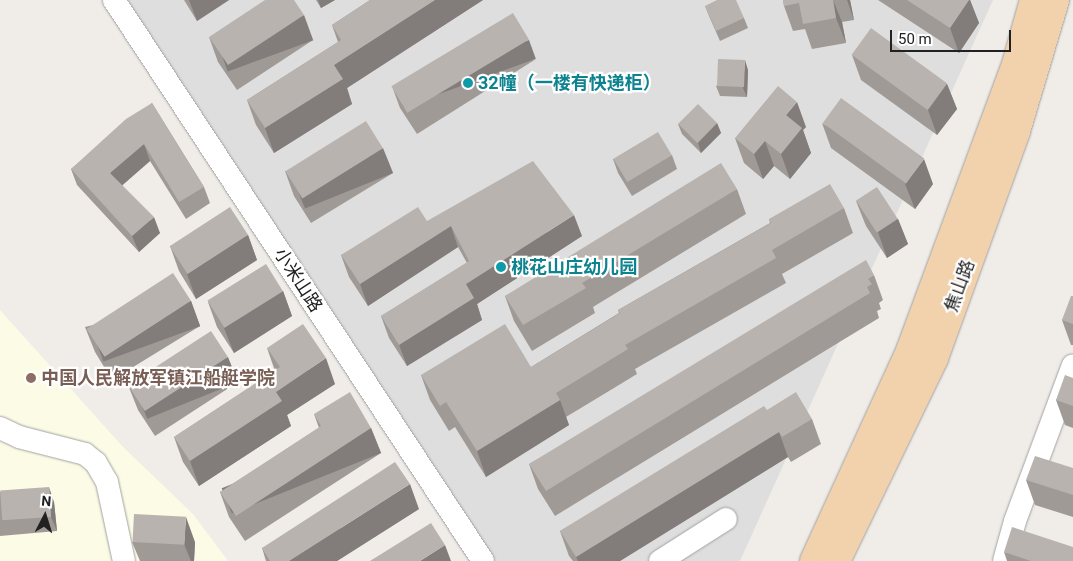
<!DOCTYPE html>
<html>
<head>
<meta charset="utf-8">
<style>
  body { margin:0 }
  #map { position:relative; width:1073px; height:561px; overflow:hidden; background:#f0ede9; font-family:Roboto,"Noto Sans SC",sans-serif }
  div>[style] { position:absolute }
  .residential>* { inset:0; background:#dfdede }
  .education>* { inset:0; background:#fbfbe6 }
  .roads { filter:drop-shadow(0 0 1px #a2a2a2) drop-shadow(0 0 1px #a2a2a2) }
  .minor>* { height:22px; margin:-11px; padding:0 11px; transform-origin:11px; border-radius:11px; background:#fff }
  .major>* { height:28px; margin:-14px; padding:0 14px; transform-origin:14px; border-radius:14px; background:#f1d2ad }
  .wall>* { inset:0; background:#9f9a96 }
  .shaded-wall>* { inset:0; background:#827d7a; transform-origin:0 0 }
  .building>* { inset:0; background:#b9b3af; transform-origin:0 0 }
  .dots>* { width:14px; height:14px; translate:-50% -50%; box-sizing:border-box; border:2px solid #fff; border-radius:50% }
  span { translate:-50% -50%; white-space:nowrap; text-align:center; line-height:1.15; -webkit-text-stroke:4.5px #fff; paint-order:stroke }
  .culture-label { font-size:18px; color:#0d838f; font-weight:700 }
  .left { translate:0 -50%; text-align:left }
  .street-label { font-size:18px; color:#212121 }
  .education-label { font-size:18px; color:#785e54; font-weight:700 }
  .north { position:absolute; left:20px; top:491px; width:50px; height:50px; -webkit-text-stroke:4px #fff; paint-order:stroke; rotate:5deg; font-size:14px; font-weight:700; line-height:20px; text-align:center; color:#212121 }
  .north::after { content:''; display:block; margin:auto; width:18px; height:22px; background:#212121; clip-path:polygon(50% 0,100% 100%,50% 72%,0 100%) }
  .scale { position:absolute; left:890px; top:30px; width:121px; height:22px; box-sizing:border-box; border:2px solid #212121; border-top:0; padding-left:6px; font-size:15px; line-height:18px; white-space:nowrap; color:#212121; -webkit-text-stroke:4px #fff; paint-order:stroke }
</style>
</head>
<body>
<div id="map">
  <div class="residential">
    <div style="clip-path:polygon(108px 0,993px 0,740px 561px,481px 561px)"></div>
  </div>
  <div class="education">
    <div style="clip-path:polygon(0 310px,123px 447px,193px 514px,228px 561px,0 561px)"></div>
  </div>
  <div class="roads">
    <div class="minor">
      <div style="left:114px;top:0;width:671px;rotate:56.66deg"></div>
      <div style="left:0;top:428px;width:21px;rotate:25deg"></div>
      <div style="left:19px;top:437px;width:68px;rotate:14.4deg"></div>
      <div style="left:85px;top:454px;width:14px;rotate:39deg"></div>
      <div style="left:96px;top:463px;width:22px;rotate:60deg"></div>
      <div style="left:107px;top:482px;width:81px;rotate:77.9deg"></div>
      <div style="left:660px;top:561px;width:78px;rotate:-32.5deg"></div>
      <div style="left:1004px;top:561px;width:41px;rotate:-74.6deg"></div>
      <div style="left:1015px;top:521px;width:166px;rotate:-69.6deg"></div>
    </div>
    <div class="major">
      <div style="left:814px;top:561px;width:231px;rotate:-65.4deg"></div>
      <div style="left:910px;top:351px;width:309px;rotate:-69.7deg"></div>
      <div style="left:1017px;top:61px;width:63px;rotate:-74.4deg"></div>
      <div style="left:836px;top:561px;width:225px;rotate:-64.2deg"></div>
      <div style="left:934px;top:358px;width:241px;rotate:-70.1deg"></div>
      <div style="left:1016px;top:131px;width:137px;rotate:-73.4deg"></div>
    </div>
  </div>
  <div class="wall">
    <div style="clip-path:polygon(184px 0,229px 0,197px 21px)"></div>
    <div style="clip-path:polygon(316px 0,335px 0,321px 8px)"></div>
    <div style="clip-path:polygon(370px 0,483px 0,347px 88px,352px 104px,274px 153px,256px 125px,247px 100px,338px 42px,332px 25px)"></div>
    <div style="clip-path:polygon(783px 0,850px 0,854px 20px,842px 22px,846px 43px,812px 49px,805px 29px,793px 31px,784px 6px)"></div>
    <div style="clip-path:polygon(878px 0,970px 0,979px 23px,959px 53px)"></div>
    <div style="clip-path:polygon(705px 6px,744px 18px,748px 28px,720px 41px,709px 16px)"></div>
    <div style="clip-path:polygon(209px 37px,313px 40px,237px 90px,218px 62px)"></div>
    <div style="clip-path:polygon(852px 55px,947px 84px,957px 109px,937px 135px,861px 80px)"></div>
    <div style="clip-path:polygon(536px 59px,417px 134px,400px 108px,393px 89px)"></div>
    <div style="clip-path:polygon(748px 70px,747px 97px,720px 96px,716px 86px)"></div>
    <div style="clip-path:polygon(152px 103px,204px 187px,210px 203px,186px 219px,150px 161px,122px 185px,160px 233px,139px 252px,77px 185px,71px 169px)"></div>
    <div style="clip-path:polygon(717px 123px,721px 133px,701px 153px,682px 134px,678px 124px)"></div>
    <div style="clip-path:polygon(822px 123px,933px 184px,915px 209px,831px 148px)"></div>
    <div style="clip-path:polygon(806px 127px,803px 130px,811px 153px,790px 179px,774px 166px,763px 179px,744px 163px,735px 138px)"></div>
    <div style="clip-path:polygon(672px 155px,677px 169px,632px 196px,618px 173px,613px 159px)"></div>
    <div style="clip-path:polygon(285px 171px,393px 173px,311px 223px,294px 196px)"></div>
    <div style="clip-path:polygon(737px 189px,746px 214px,593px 307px,595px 313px,532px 351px,514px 321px,505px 296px)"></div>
    <div style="clip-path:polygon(856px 201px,898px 219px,908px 244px,887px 258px,866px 226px)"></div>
    <div style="clip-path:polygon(844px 208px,853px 233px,782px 274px,786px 283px,635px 369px,637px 374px,566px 417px,569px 425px,486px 477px,455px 427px,449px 431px,430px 400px,421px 375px,531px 367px,619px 313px,618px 310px,770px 223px,769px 219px)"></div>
    <div style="clip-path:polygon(427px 221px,582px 236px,477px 304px,482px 320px,407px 366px,389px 338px,381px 316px,467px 263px,458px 247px,368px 306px,349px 277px,341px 255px)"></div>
    <div style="clip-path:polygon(248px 235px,257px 260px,196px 299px,179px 271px,170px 246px)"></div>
    <div style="clip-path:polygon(874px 275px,883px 300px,879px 303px,881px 309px,877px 311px,879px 318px,555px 516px,538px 489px,529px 464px)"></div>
    <div style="clip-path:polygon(283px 291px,292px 316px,234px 353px,217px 327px,208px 302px)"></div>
    <div style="clip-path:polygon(1073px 296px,1073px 345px,1071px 345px,1062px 320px)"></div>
    <div style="clip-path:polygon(191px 301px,200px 326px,112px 380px,95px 352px,85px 327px)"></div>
    <div style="clip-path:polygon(267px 348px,335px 384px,287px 415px,291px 426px,199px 486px,183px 462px,174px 437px,275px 371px)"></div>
    <div style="clip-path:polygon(1073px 378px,1073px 428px,1065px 425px,1056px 400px)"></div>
    <div style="clip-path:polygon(238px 382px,155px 436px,138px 410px,128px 385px)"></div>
    <div style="clip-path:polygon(767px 410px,812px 419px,821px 444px,791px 462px,788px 457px,620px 561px,573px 561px,569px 556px,560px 531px)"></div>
    <div style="clip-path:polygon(314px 414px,371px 428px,381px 453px,245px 541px,229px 517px,220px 492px,319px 428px)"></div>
    <div style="clip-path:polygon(1073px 468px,1073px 517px,1035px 505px,1026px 480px)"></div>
    <div style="clip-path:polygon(0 492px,54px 502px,57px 531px,0 536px)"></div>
    <div style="clip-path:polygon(419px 509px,337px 561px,266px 561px,262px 548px)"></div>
    <div style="clip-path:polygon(132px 542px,195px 542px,194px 561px,140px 561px)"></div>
    <div style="clip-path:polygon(1004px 552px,1073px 561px,1007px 561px)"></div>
  </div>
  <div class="shaded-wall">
    <div style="clip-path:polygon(189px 0,229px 0,197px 21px)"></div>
    <div style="clip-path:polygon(318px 0,335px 0,321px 8px)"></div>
    <div style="clip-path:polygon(435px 0,483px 0,347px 88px,352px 104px,274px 153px,265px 128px,334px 65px)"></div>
    <div style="clip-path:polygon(833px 0,842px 22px,846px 43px,836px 18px)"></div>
    <div style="clip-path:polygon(847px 0,850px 0,854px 20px)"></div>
    <div style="clip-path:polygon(969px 0,970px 0,979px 23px,959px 53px,950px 28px)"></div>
    <div style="left:304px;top:15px;width:27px;height:91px;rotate:70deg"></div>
    <div style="left:529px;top:40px;width:20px;height:141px;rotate:70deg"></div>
    <div style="clip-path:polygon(745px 60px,748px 70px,747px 97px,743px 88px)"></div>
    <div style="clip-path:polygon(947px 84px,957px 109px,937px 135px,928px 110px)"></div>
    <div style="clip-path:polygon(797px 102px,806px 127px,803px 130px,811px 153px,790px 179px,781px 154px,786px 115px)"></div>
    <div style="clip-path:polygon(717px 123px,721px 133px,701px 153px,698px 143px)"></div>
    <div style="clip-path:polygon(765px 141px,774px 166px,763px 179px,754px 154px)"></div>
    <div style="clip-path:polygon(144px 144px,150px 161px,117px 190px,110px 173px)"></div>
    <div style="left:383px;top:148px;width:27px;height:95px;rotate:68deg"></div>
    <div style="clip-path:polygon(924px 159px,933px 184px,915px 209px,905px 184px)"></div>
    <div style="clip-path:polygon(574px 215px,582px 236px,477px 304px,482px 320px,407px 366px,399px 345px,466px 284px)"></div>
    <div style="clip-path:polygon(154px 217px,160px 233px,139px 252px,132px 236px)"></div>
    <div style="clip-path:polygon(898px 219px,908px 244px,887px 258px,878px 232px)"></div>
    <div style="clip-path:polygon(451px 226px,458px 247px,368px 306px,360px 284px)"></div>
    <div style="clip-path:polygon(248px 235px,257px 260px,196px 299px,187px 274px)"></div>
    <div style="clip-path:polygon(283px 291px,292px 316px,234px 353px,224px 328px)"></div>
    <div style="left:191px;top:301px;width:27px;height:103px;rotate:70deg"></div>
    <div style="left:228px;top:357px;width:27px;height:98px;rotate:68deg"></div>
    <div style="clip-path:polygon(326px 358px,335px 384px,287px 415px,291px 426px,199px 486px,190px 461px,276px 392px)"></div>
    <div style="clip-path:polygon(560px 400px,569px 425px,486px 477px,477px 451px)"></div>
    <div style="left:371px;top:428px;width:27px;height:161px;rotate:68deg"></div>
    <div style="clip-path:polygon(779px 432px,788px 457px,620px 561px,578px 561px,576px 557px)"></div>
    <div style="clip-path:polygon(410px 484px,419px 509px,337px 561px,289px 561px)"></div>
    <div style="clip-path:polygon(49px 487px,54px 502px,57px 531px,51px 517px)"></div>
    <div style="clip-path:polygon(186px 517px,195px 542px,194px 561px,191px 561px,184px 544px)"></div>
    <div style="clip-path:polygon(445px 545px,451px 561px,420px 561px)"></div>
  </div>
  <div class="building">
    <div style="clip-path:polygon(265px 0,294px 0,304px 15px,228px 65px,209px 37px)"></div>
    <div style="clip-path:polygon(370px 0,435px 0,334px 65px,343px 79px,265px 128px,247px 100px,341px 40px,332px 25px)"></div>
    <div style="clip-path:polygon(717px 0,736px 0,744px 18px,716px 31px,705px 6px)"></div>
    <div style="clip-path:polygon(783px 0,833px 0,836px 18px,803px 24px,799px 3px,784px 6px)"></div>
    <div style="clip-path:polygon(907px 0,969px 0,950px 28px)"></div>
    <div style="left:513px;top:13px;width:31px;height:142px;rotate:59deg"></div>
    <div style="left:871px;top:28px;width:94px;height:33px;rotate:36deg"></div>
    <div style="left:718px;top:59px;width:27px;height:27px;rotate:2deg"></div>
    <div style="clip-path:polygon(778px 86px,797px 102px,786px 115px,802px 128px,781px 154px,765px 141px,754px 154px,735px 138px)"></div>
    <div style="left:841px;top:98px;width:103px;height:31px;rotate:36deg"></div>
    <div style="clip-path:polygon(152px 103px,204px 187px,179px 202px,144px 144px,110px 173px,154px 217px,132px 236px,71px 169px,126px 119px)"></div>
    <div style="left:698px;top:104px;width:27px;height:28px;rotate:45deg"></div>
    <div style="left:366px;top:121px;width:32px;height:95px;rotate:58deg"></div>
    <div style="left:658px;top:132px;width:27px;height:52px;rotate:59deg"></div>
    <div style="clip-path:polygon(533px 161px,574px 215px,466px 284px,474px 298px,399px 345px,381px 316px,469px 261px,451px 226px,360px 284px,341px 255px,418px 207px,427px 221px)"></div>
    <div style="clip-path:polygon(721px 163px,737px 189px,582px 283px,586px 288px,523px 325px,505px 296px)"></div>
    <div style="clip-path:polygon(830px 184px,844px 208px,772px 250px,776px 258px,625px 345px,628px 349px,556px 393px,560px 400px,477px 451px,446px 402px,440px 406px,421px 375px,505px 324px,531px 367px,620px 313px,618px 310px,771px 223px,769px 219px)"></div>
    <div style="left:877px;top:187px;width:38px;height:25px;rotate:57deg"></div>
    <div style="left:230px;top:207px;width:33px;height:72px;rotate:57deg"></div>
    <div style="clip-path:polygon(866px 260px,874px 275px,868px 279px,872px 284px,867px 287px,870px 293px,546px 491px,529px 464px)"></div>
    <div style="left:266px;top:264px;width:32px;height:69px;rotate:58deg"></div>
    <div style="left:173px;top:273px;width:33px;height:103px;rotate:57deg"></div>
    <div style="clip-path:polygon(1071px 296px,1073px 296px,1073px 324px,1062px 320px)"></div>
    <div style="clip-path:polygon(303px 324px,326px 358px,276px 392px,282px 401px,190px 461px,174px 437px,280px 367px,267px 348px)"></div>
    <div style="left:211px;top:331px;width:31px;height:99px;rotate:57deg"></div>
    <div style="clip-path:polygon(1065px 375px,1073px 378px,1073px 406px,1056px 400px)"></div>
    <div style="clip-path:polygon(350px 392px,371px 428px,236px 516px,220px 492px,321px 426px,314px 414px)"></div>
    <div style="clip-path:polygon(796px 392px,812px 419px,782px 437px,779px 432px,576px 557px,560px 531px,764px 406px,767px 410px)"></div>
    <div style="clip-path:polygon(1035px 456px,1073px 468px,1073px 495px,1026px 480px)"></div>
    <div style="clip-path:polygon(395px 462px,410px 484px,289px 561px,270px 561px,262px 548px)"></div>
    <div style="left:49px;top:487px;width:30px;height:49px;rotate:86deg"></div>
    <div style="left:134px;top:514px;width:52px;height:28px;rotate:3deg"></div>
    <div style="clip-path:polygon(431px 523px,445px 545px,420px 561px,370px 561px)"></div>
    <div style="clip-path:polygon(1012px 527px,1073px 547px,1073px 561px,1031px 561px,1004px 552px)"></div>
  </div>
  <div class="dots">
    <div style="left:468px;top:83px;background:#0f9aa8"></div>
    <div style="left:501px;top:267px;background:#0f9aa8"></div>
    <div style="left:31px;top:378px;background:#8d6e63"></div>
  </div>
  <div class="culture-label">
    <span class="left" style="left:478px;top:83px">32幢（一楼有快递柜）</span>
    <span class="left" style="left:511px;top:267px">桃花山庄幼儿园</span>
  </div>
  <div class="street-label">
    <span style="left:298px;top:280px;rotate:57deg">小米山路</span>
    <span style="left:960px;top:286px;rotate:-70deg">焦山路</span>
  </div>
  <div class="education-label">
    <span class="left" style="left:41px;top:378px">中国人民解放军镇江船艇学院</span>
  </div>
  <div class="north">N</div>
  <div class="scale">50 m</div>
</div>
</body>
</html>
